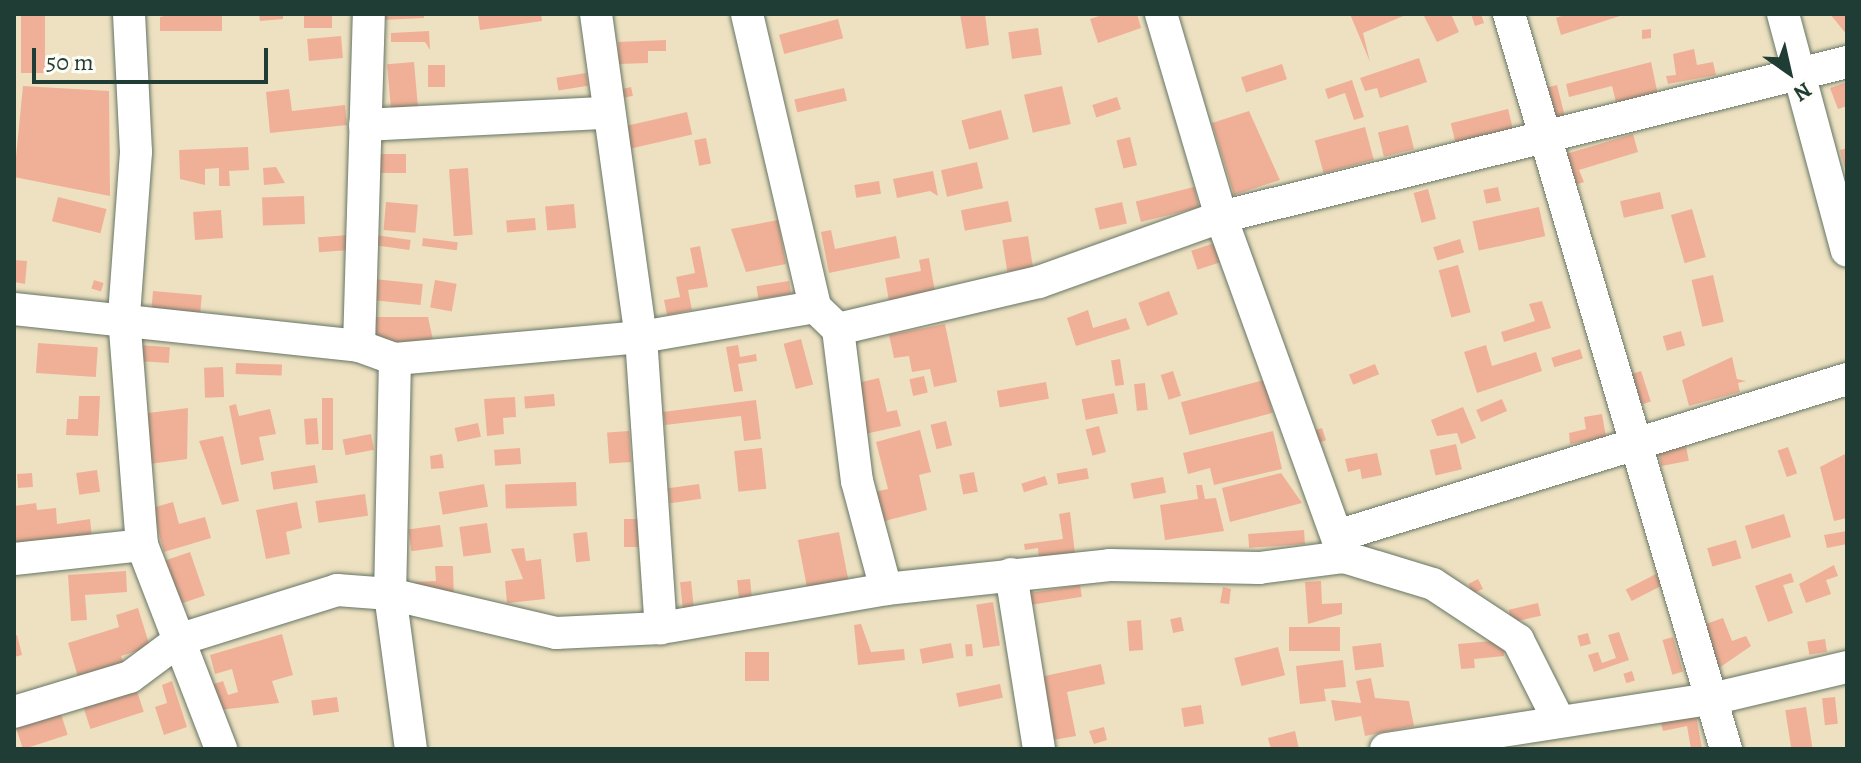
<!DOCTYPE html>
<html>
<head>
<meta charset="utf-8">
<style>
  body { margin:0 }
  #map { position:relative; width:1861px; height:763px; overflow:hidden; background:#ede1c1; font-family:Alegreya,serif }
  div>[style] { position:absolute }
  .building>* { inset:0; background:#f0b097; transform-origin:0 0 }
  .roads { filter:drop-shadow(0 0 2px #677665) drop-shadow(0 0 2px #677665) }
  .minor>* { height:32px; margin:-16px; padding:0 16px; transform-origin:16px; border-radius:16px; background:#fff }
  span { translate:-50% -50%; white-space:nowrap; text-align:center; line-height:1.15; -webkit-text-stroke:8px #fdfcf7; paint-order:stroke }
  .frame { position:absolute; inset:0; border:16px solid #1f3d34; pointer-events:none }
  .north { position:absolute; left:1749px; top:32px; width:80px; height:80px; -webkit-text-stroke:6px #fdfcf7; paint-order:stroke; rotate:146deg; font-size:22px; font-weight:700; line-height:32px; text-align:center; color:#1f3d34 }
  .north::after { content:''; display:block; margin:auto; width:28px; height:36px; background:#1f3d34; clip-path:polygon(50% 0,100% 100%,50% 72%,0 100%) }
  .scale { position:absolute; left:32px; top:48px; width:236px; height:36px; box-sizing:border-box; border:4px solid #1f3d34; border-top:0; padding-left:10px; font-size:24px; line-height:28px; white-space:nowrap; color:#1f3d34; -webkit-text-stroke:6px #fdfcf7; paint-order:stroke }
</style>
</head>
<body>
<div id="map">
  <div class="building">
    <div style="left:21px;top:14px;width:24px;height:59px"></div>
    <div style="clip-path:polygon(173px 14px,222px 14px,222px 31px,160px 31px,160px 17px)"></div>
    <div style="clip-path:polygon(259px 14px,283px 14px,283px 19px,260px 21px)"></div>
    <div style="left:304px;top:14px;width:28px;height:14px"></div>
    <div style="clip-path:polygon(381px 14px,424px 14px,424px 18px,382px 20px)"></div>
    <div style="clip-path:polygon(478px 14px,541px 14px,542px 21px,480px 30px)"></div>
    <div style="clip-path:polygon(960px 14px,985px 14px,989px 45px,966px 49px)"></div>
    <div style="clip-path:polygon(1105px 14px,1137px 14px,1141px 28px,1098px 43px,1090px 19px)"></div>
    <div style="clip-path:polygon(1350px 14px,1408px 14px,1363px 33px,1370px 62px)"></div>
    <div style="clip-path:polygon(1423px 14px,1451px 14px,1459px 32px,1437px 42px)"></div>
    <div style="clip-path:polygon(1471px 14px,1481px 14px,1484px 23px,1475px 26px)"></div>
    <div style="clip-path:polygon(1567px 14px,1623px 14px,1623px 15px,1561px 35px,1556px 18px)"></div>
    <div style="clip-path:polygon(1830px 14px,1847px 14px,1847px 35px)"></div>
    <div style="left:838px;top:19px;width:20px;height:61px;rotate:75deg"></div>
    <div style="left:1038px;top:28px;width:27px;height:30px;rotate:82deg"></div>
    <div style="clip-path:polygon(1651px 29px,1651px 38px,1642px 39px,1642px 30px)"></div>
    <div style="clip-path:polygon(429px 31px,430px 50px,425px 42px,391px 42px,391px 33px)"></div>
    <div style="left:341px;top:36px;width:22px;height:34px;rotate:85deg"></div>
    <div style="clip-path:polygon(666px 40px,666px 51px,648px 51px,648px 63px,619px 64px,618px 42px)"></div>
    <div style="clip-path:polygon(1694px 49px,1697px 65px,1713px 62px,1716px 75px,1668px 84px,1666px 76px,1676px 75px,1673px 54px)"></div>
    <div style="clip-path:polygon(1419px 58px,1427px 82px,1380px 98px,1377px 88px,1365px 91px,1360px 78px)"></div>
    <div style="left:414px;top:62px;width:44px;height:27px;rotate:85deg"></div>
    <div style="clip-path:polygon(1651px 62px,1658px 95px,1617px 106px,1612px 86px,1569px 97px,1566px 84px)"></div>
    <div style="left:1282px;top:64px;width:16px;height:43px;rotate:72deg"></div>
    <div style="left:428px;top:65px;width:17px;height:22px"></div>
    <div style="left:586px;top:73px;width:13px;height:30px;rotate:81deg"></div>
    <div style="clip-path:polygon(1352px 80px,1364px 117px,1354px 120px,1345px 93px,1328px 99px,1325px 89px)"></div>
    <div style="clip-path:polygon(1847px 82px,1847px 106px,1838px 109px,1830px 88px)"></div>
    <div style="left:1557px;top:85px;width:40px;height:11px;rotate:76deg"></div>
    <div style="clip-path:polygon(23px 86px,109px 91px,110px 196px,14px 177px)"></div>
    <div style="left:1062px;top:86px;width:39px;height:39px;rotate:77deg"></div>
    <div style="left:631px;top:87px;width:9px;height:12px;rotate:77deg"></div>
    <div style="left:844px;top:88px;width:13px;height:51px;rotate:77deg"></div>
    <div style="clip-path:polygon(289px 89px,292px 111px,345px 105px,347px 125px,270px 133px,266px 92px)"></div>
    <div style="left:1117px;top:97px;width:13px;height:26px;rotate:72deg"></div>
    <div style="left:1508px;top:109px;width:21px;height:59px;rotate:76deg"></div>
    <div style="left:1001px;top:110px;width:30px;height:41px;rotate:75deg"></div>
    <div style="clip-path:polygon(1249px 111px,1280px 180px,1234px 195px,1212px 123px)"></div>
    <div style="left:687px;top:112px;width:23px;height:65px;rotate:77deg"></div>
    <div style="left:1408px;top:125px;width:25px;height:31px;rotate:76deg"></div>
    <div style="left:1365px;top:127px;width:34px;height:52px;rotate:75deg"></div>
    <div style="clip-path:polygon(1633px 134px,1638px 152px,1579px 170px,1584px 182px,1575px 185px,1566px 154px)"></div>
    <div style="left:1130px;top:137px;width:29px;height:14px;rotate:76deg"></div>
    <div style="left:706px;top:138px;width:26px;height:12px;rotate:79deg"></div>
    <div style="clip-path:polygon(248px 147px,249px 170px,229px 171px,230px 186px,219px 186px,219px 168px,205px 169px,205px 185px,180px 179px,179px 150px)"></div>
    <div style="clip-path:polygon(1847px 148px,1847px 173px,1846px 173px,1840px 150px)"></div>
    <div style="left:377px;top:154px;width:29px;height:19px"></div>
    <div style="left:977px;top:162px;width:27px;height:37px;rotate:77deg"></div>
    <div style="clip-path:polygon(276px 167px,285px 183px,264px 185px,263px 168px)"></div>
    <div style="left:468px;top:168px;width:67px;height:19px;rotate:86deg"></div>
    <div style="clip-path:polygon(933px 171px,938px 196px,930px 191px,897px 198px,893px 179px)"></div>
    <div style="left:879px;top:181px;width:13px;height:25px;rotate:81deg"></div>
    <div style="left:1194px;top:187px;width:21px;height:60px;rotate:76deg"></div>
    <div style="left:1498px;top:187px;width:14px;height:15px;rotate:78deg"></div>
    <div style="left:1428px;top:189px;width:31px;height:15px;rotate:75deg"></div>
    <div style="left:1660px;top:192px;width:17px;height:41px;rotate:77deg"></div>
    <div style="left:304px;top:196px;width:28px;height:42px;rotate:88deg"></div>
    <div style="left:58px;top:197px;width:50px;height:25px;rotate:14deg"></div>
    <div style="left:1008px;top:201px;width:21px;height:48px;rotate:79deg"></div>
    <div style="left:386px;top:202px;width:32px;height:28px;rotate:5deg"></div>
    <div style="left:1122px;top:202px;width:22px;height:28px;rotate:77deg"></div>
    <div style="left:574px;top:204px;width:24px;height:29px;rotate:85deg"></div>
    <div style="left:1539px;top:207px;width:30px;height:68px;rotate:78deg"></div>
    <div style="left:1692px;top:209px;width:50px;height:22px;rotate:74deg"></div>
    <div style="left:221px;top:210px;width:28px;height:28px;rotate:86deg"></div>
    <div style="left:535px;top:218px;width:12px;height:29px;rotate:85deg"></div>
    <div style="clip-path:polygon(778px 220px,786px 264px,746px 272px,731px 229px)"></div>
    <div style="clip-path:polygon(831px 230px,835px 249px,896px 236px,900px 258px,829px 273px,821px 232px)"></div>
    <div style="left:349px;top:235px;width:15px;height:31px;rotate:86deg"></div>
    <div style="left:375px;top:235px;width:36px;height:10px;rotate:8deg"></div>
    <div style="left:1028px;top:236px;width:32px;height:26px;rotate:81deg"></div>
    <div style="left:423px;top:238px;width:35px;height:8px;rotate:7deg"></div>
    <div style="left:1460px;top:239px;width:14px;height:28px;rotate:73deg"></div>
    <div style="left:1215px;top:243px;width:20px;height:25px;rotate:72deg"></div>
    <div style="clip-path:polygon(700px 246px,708px 287px,688px 290px,692px 310px,667px 315px,664px 300px,680px 297px,676px 277px,695px 273px,690px 248px)"></div>
    <div style="clip-path:polygon(929px 258px,935px 292px,889px 301px,885px 278px,921px 271px,919px 260px)"></div>
    <div style="clip-path:polygon(14px 260px,27px 261px,25px 284px,14px 282px)"></div>
    <div style="left:1458px;top:265px;width:49px;height:20px;rotate:75deg"></div>
    <div style="left:1713px;top:275px;width:48px;height:22px;rotate:77deg"></div>
    <div style="left:374px;top:279px;width:49px;height:21px;rotate:6deg"></div>
    <div style="left:94px;top:280px;width:10px;height:9px;rotate:17deg"></div>
    <div style="left:435px;top:280px;width:22px;height:28px;rotate:10deg"></div>
    <div style="left:789px;top:281px;width:13px;height:33px;rotate:81deg"></div>
    <div style="left:153px;top:291px;width:49px;height:23px;rotate:5deg"></div>
    <div style="left:1169px;top:291px;width:25px;height:33px;rotate:69deg"></div>
    <div style="clip-path:polygon(1542px 301px,1551px 328px,1504px 342px,1501px 332px,1535px 321px,1529px 304px)"></div>
    <div style="clip-path:polygon(1088px 310px,1093px 328px,1126px 318px,1130px 329px,1076px 346px,1067px 318px)"></div>
    <div style="clip-path:polygon(375px 317px,428px 317px,433px 340px,374px 345px)"></div>
    <div style="clip-path:polygon(945px 324px,957px 382px,934px 387px,930px 369px,912px 372px,909px 356px,894px 358px,889px 335px)"></div>
    <div style="left:1681px;top:331px;width:15px;height:19px;rotate:74deg"></div>
    <div style="left:801px;top:339px;width:47px;height:18px;rotate:75deg"></div>
    <div style="left:38px;top:343px;width:60px;height:30px;rotate:4deg"></div>
    <div style="left:139px;top:345px;width:31px;height:16px;rotate:4deg"></div>
    <div style="clip-path:polygon(738px 345px,740px 357px,756px 354px,757px 361px,738px 364px,743px 391px,734px 392px,726px 347px)"></div>
    <div style="clip-path:polygon(1486px 345px,1492px 366px,1536px 352px,1542px 371px,1477px 393px,1464px 352px)"></div>
    <div style="left:1580px;top:349px;width:10px;height:30px;rotate:73deg"></div>
    <div style="clip-path:polygon(1732px 357px,1737px 379px,1746px 381px,1738px 383px,1740px 392px,1689px 406px,1682px 380px)"></div>
    <div style="left:1120px;top:359px;width:26px;height:9px;rotate:81deg"></div>
    <div style="left:236px;top:363px;width:46px;height:11px;rotate:2deg"></div>
    <div style="left:1375px;top:364px;width:11px;height:28px;rotate:68deg"></div>
    <div style="left:223px;top:367px;width:30px;height:19px;rotate:88deg"></div>
    <div style="left:1173px;top:371px;width:26px;height:13px;rotate:72deg"></div>
    <div style="left:1641px;top:371px;width:32px;height:12px;rotate:72deg"></div>
    <div style="left:924px;top:376px;width:17px;height:15px;rotate:77deg"></div>
    <div style="clip-path:polygon(879px 378px,887px 412px,897px 410px,901px 426px,865px 434px,853px 384px)"></div>
    <div style="left:1264px;top:380px;width:34px;height:86px;rotate:75deg"></div>
    <div style="left:1046px;top:382px;width:17px;height:50px;rotate:80deg"></div>
    <div style="left:1145px;top:383px;width:27px;height:11px;rotate:84deg"></div>
    <div style="left:1114px;top:393px;width:21px;height:33px;rotate:79deg"></div>
    <div style="left:554px;top:394px;width:12px;height:30px;rotate:85deg"></div>
    <div style="clip-path:polygon(79px 396px,100px 396px,98px 436px,66px 435px,67px 419px,78px 419px)"></div>
    <div style="clip-path:polygon(515px 397px,516px 417px,503px 418px,504px 434px,487px 436px,484px 399px)"></div>
    <div style="left:322px;top:398px;width:11px;height:52px"></div>
    <div style="left:1502px;top:399px;width:13px;height:28px;rotate:67deg"></div>
    <div style="clip-path:polygon(756px 400px,761px 439px,744px 441px,741px 416px,665px 425px,663px 412px)"></div>
    <div style="clip-path:polygon(236px 404px,239px 416px,270px 409px,276px 434px,259px 437px,264px 460px,241px 465px,229px 406px)"></div>
    <div style="clip-path:polygon(1463px 407px,1476px 438px,1461px 444px,1457px 433px,1437px 436px,1431px 420px)"></div>
    <div style="clip-path:polygon(188px 408px,187px 459px,142px 465px,140px 414px)"></div>
    <div style="clip-path:polygon(1602px 414px,1606px 437px,1570px 444px,1569px 433px,1586px 429px,1584px 417px)"></div>
    <div style="left:317px;top:418px;width:26px;height:13px;rotate:86deg"></div>
    <div style="left:946px;top:421px;width:25px;height:16px;rotate:76deg"></div>
    <div style="left:478px;top:423px;width:14px;height:24px;rotate:78deg"></div>
    <div style="left:1099px;top:426px;width:27px;height:14px;rotate:75deg"></div>
    <div style="left:1322px;top:428px;width:13px;height:10px;rotate:72deg"></div>
    <div style="clip-path:polygon(920px 430px,931px 472px,919px 475px,927px 510px,881px 522px,874px 492px,888px 489px,876px 442px)"></div>
    <div style="left:629px;top:431px;width:31px;height:22px;rotate:86deg"></div>
    <div style="clip-path:polygon(1273px 431px,1282px 469px,1214px 485px,1210px 468px,1188px 474px,1183px 453px)"></div>
    <div style="left:371px;top:434px;width:16px;height:29px;rotate:79deg"></div>
    <div style="clip-path:polygon(223px 436px,239px 501px,222px 505px,199px 441px)"></div>
    <div style="left:1456px;top:444px;width:26px;height:27px;rotate:77deg"></div>
    <div style="left:1686px;top:446px;width:15px;height:28px;rotate:79deg"></div>
    <div style="left:1788px;top:447px;width:28px;height:11px;rotate:71deg"></div>
    <div style="left:520px;top:448px;width:16px;height:26px;rotate:86deg"></div>
    <div style="left:762px;top:448px;width:41px;height:28px;rotate:84deg"></div>
    <div style="clip-path:polygon(1377px 453px,1382px 475px,1362px 479px,1360px 469px,1348px 472px,1345px 459px)"></div>
    <div style="clip-path:polygon(1847px 453px,1847px 518px,1834px 521px,1820px 467px)"></div>
    <div style="clip-path:polygon(442px 454px,444px 468px,431px 469px,430px 456px)"></div>
    <div style="left:315px;top:465px;width:18px;height:45px;rotate:81deg"></div>
    <div style="left:1087px;top:468px;width:11px;height:31px;rotate:80deg"></div>
    <div style="left:97px;top:470px;width:22px;height:21px;rotate:82deg"></div>
    <div style="left:974px;top:472px;width:20px;height:15px;rotate:79deg"></div>
    <div style="left:32px;top:473px;width:14px;height:15px;rotate:86deg"></div>
    <div style="clip-path:polygon(1281px 473px,1302px 503px,1230px 522px,1222px 488px)"></div>
    <div style="left:1045px;top:476px;width:9px;height:25px;rotate:72deg"></div>
    <div style="left:1163px;top:477px;width:16px;height:33px;rotate:79deg"></div>
    <div style="left:576px;top:482px;width:24px;height:71px;rotate:88deg"></div>
    <div style="left:484px;top:484px;width:23px;height:46px;rotate:80deg"></div>
    <div style="left:699px;top:484px;width:15px;height:31px;rotate:82deg"></div>
    <div style="clip-path:polygon(1196px 485px,1202px 485px,1205px 499px,1216px 498px,1224px 531px,1165px 540px,1160px 505px,1198px 499px)"></div>
    <div style="left:365px;top:494px;width:22px;height:50px;rotate:82deg"></div>
    <div style="clip-path:polygon(173px 502px,179px 524px,205px 517px,211px 538px,164px 552px,152px 508px)"></div>
    <div style="clip-path:polygon(297px 502px,302px 528px,286px 532px,290px 554px,266px 559px,256px 510px)"></div>
    <div style="clip-path:polygon(36px 503px,37px 510px,56px 508px,57px 524px,90px 519px,92px 538px,16px 548px,14px 506px)"></div>
    <div style="clip-path:polygon(1070px 512px,1075px 554px,1039px 559px,1038px 548px,1025px 550px,1024px 544px,1063px 539px,1059px 514px)"></div>
    <div style="left:1784px;top:514px;width:24px;height:41px;rotate:73deg"></div>
    <div style="left:624px;top:519px;width:14px;height:28px"></div>
    <div style="left:487px;top:523px;width:30px;height:28px;rotate:82deg"></div>
    <div style="left:440px;top:525px;width:22px;height:32px;rotate:82deg"></div>
    <div style="left:1304px;top:530px;width:14px;height:56px;rotate:86deg"></div>
    <div style="clip-path:polygon(1847px 531px,1847px 544px,1827px 548px,1824px 535px)"></div>
    <div style="left:587px;top:532px;width:29px;height:14px;rotate:84deg"></div>
    <div style="left:839px;top:532px;width:52px;height:42px;rotate:79deg"></div>
    <div style="left:1736px;top:540px;width:19px;height:30px;rotate:74deg"></div>
    <div style="clip-path:polygon(524px 548px,526px 561px,541px 559px,545px 599px,507px 603px,505px 581px,523px 579px,511px 549px)"></div>
    <div style="left:190px;top:552px;width:46px;height:28px;rotate:71deg"></div>
    <div style="clip-path:polygon(1834px 565px,1838px 576px,1826px 580px,1831px 594px,1806px 603px,1799px 584px)"></div>
    <div style="clip-path:polygon(435px 566px,453px 566px,454px 602px,416px 604px,414px 582px,436px 581px)"></div>
    <div style="clip-path:polygon(126px 571px,127px 592px,85px 595px,87px 620px,71px 621px,68px 575px)"></div>
    <div style="clip-path:polygon(1791px 573px,1794px 582px,1783px 585px,1793px 613px,1768px 622px,1755px 586px)"></div>
    <div style="left:1656px;top:574px;width:13px;height:34px;rotate:63deg"></div>
    <div style="left:750px;top:579px;width:18px;height:13px;rotate:84deg"></div>
    <div style="left:1478px;top:579px;width:11px;height:11px;rotate:63deg"></div>
    <div style="left:691px;top:581px;width:27px;height:11px;rotate:84deg"></div>
    <div style="clip-path:polygon(1321px 581px,1322px 604px,1342px 603px,1342px 614px,1308px 624px,1305px 582px)"></div>
    <div style="left:1080px;top:585px;width:12px;height:51px;rotate:81deg"></div>
    <div style="clip-path:polygon(1223px 587px,1231px 589px,1229px 604px,1220px 603px)"></div>
    <div style="left:993px;top:602px;width:44px;height:17px;rotate:81deg"></div>
    <div style="left:1538px;top:603px;width:13px;height:30px;rotate:77deg"></div>
    <div style="clip-path:polygon(138px 608px,150px 647px,121px 656px,126px 671px,80px 684px,68px 643px,119px 627px,116px 615px)"></div>
    <div style="left:1181px;top:617px;width:14px;height:11px;rotate:78deg"></div>
    <div style="clip-path:polygon(1723px 618px,1732px 641px,1746px 636px,1751px 646px,1719px 668px,1703px 625px)"></div>
    <div style="left:1141px;top:620px;width:30px;height:14px;rotate:86deg"></div>
    <div style="clip-path:polygon(861px 624px,871px 652px,904px 649px,905px 660px,858px 665px,854px 625px)"></div>
    <div style="left:1340px;top:627px;width:24px;height:51px;rotate:90deg"></div>
    <div style="clip-path:polygon(1619px 632px,1629px 660px,1594px 672px,1588px 655px,1598px 652px,1602px 663px,1616px 658px,1608px 635px)"></div>
    <div style="left:1588px;top:633px;width:11px;height:11px;rotate:75deg"></div>
    <div style="clip-path:polygon(282px 634px,293px 675px,272px 681px,279px 703px,219px 710px,211px 685px,223px 681px,228px 695px,238px 692px,232px 669px,215px 674px,210px 655px)"></div>
    <div style="clip-path:polygon(17px 635px,22px 655px,14px 657px,14px 636px)"></div>
    <div style="left:1673px;top:637px;width:36px;height:11px;rotate:74deg"></div>
    <div style="left:1825px;top:639px;width:13px;height:18px;rotate:81deg"></div>
    <div style="clip-path:polygon(1503px 640px,1504px 656px,1474px 659px,1475px 668px,1461px 669px,1458px 644px)"></div>
    <div style="left:951px;top:643px;width:15px;height:32px;rotate:79deg"></div>
    <div style="left:1381px;top:643px;width:24px;height:29px;rotate:83deg"></div>
    <div style="left:972px;top:644px;width:12px;height:7px;rotate:85deg"></div>
    <div style="left:1278px;top:647px;width:29px;height:45px;rotate:76deg"></div>
    <div style="left:745px;top:652px;width:24px;height:29px"></div>
    <div style="clip-path:polygon(1343px 660px,1346px 687px,1324px 689px,1326px 701px,1300px 704px,1296px 666px)"></div>
    <div style="clip-path:polygon(1101px 664px,1105px 684px,1067px 692px,1076px 736px,1053px 740px,1040px 677px)"></div>
    <div style="left:1632px;top:671px;width:10px;height:9px;rotate:73deg"></div>
    <div style="clip-path:polygon(1371px 678px,1375px 698px,1409px 701px,1414px 726px,1365px 736px,1361px 716px,1335px 721px,1331px 700px,1361px 703px,1356px 681px)"></div>
    <div style="clip-path:polygon(172px 681px,187px 727px,164px 735px,155px 707px,167px 703px,162px 685px)"></div>
    <div style="left:1000px;top:684px;width:14px;height:45px;rotate:78deg"></div>
    <div style="left:136px;top:688px;width:25px;height:56px;rotate:72deg"></div>
    <div style="left:337px;top:697px;width:15px;height:26px;rotate:82deg"></div>
    <div style="left:1835px;top:697px;width:27px;height:13px;rotate:84deg"></div>
    <div style="left:1201px;top:705px;width:19px;height:20px;rotate:81deg"></div>
    <div style="left:1806px;top:707px;width:43px;height:21px;rotate:81deg"></div>
    <div style="left:60px;top:711px;width:25px;height:47px;rotate:72deg"></div>
    <div style="clip-path:polygon(1696px 715px,1702px 749px,1691px 749px,1687px 726px,1663px 731px,1661px 723px)"></div>
    <div style="clip-path:polygon(1104px 727px,1107px 740px,1094px 744px,1089px 731px)"></div>
    <div style="clip-path:polygon(1295px 731px,1299px 749px,1271px 749px,1268px 738px)"></div>
  </div>
  <div class="roads">
    <div class="minor">
      <div style="left:129px;top:14px;width:138px;rotate:87.1deg"></div>
      <div style="left:136px;top:152px;width:165px;rotate:94.2deg"></div>
      <div style="left:124px;top:317px;width:229px;rotate:85.5deg"></div>
      <div style="left:142px;top:545px;width:219px;rotate:68.8deg"></div>
      <div style="left:596px;top:14px;width:326px;rotate:82.1deg"></div>
      <div style="left:641px;top:337px;width:292px;rotate:86.1deg"></div>
      <div style="left:747px;top:14px;width:301px;rotate:76.9deg"></div>
      <div style="left:815px;top:307px;width:32px;rotate:44deg"></div>
      <div style="left:838px;top:329px;width:153px;rotate:82.9deg"></div>
      <div style="left:857px;top:481px;width:112px;rotate:75deg"></div>
      <div style="left:886px;top:589px;width:225px;rotate:-6.1deg"></div>
      <div style="left:1110px;top:565px;width:149px;rotate:1.2deg"></div>
      <div style="left:1259px;top:568px;width:86px;rotate:-7.4deg"></div>
      <div style="left:1344px;top:557px;width:93px;rotate:16.9deg"></div>
      <div style="left:1433px;top:584px;width:102px;rotate:33.4deg"></div>
      <div style="left:1518px;top:640px;width:91px;rotate:63.2deg"></div>
      <div style="left:1161px;top:14px;width:212px;rotate:73.5deg"></div>
      <div style="left:1221px;top:217px;width:362px;rotate:70.1deg"></div>
      <div style="left:1509px;top:14px;width:766px;rotate:73.55deg"></div>
      <div style="left:1783px;top:14px;width:245px;rotate:74.9deg"></div>
      <div style="left:365px;top:125px;width:241px;rotate:-2.9deg"></div>
      <div style="left:14px;top:309px;width:347px;rotate:6.1deg"></div>
      <div style="left:359px;top:346px;width:38px;rotate:20deg"></div>
      <div style="left:395px;top:359px;width:247px;rotate:-5.1deg"></div>
      <div style="left:641px;top:337px;width:177px;rotate:-9.8deg"></div>
      <div style="left:838px;top:329px;width:206px;rotate:-13.2deg"></div>
      <div style="left:1039px;top:282px;width:193px;rotate:-19.7deg"></div>
      <div style="left:1221px;top:217px;width:645px;rotate:-13.91deg"></div>
      <div style="left:359px;top:346px;width:332px;rotate:-88.3deg"></div>
      <div style="left:395px;top:359px;width:235px;rotate:91.2deg"></div>
      <div style="left:390px;top:594px;width:156px;rotate:82.3deg"></div>
      <div style="left:1337px;top:536px;width:534px;rotate:-17.11deg"></div>
      <div style="left:14px;top:559px;width:129px;rotate:-6.2deg"></div>
      <div style="left:1011px;top:574px;width:177px;rotate:80.9deg"></div>
      <div style="left:14px;top:712px;width:121px;rotate:-16.8deg"></div>
      <div style="left:130px;top:677px;width:64px;rotate:-36.7deg"></div>
      <div style="left:181px;top:639px;width:164px;rotate:-17.4deg"></div>
      <div style="left:337px;top:590px;width:53px;rotate:4.3deg"></div>
      <div style="left:390px;top:594px;width:171px;rotate:13.2deg"></div>
      <div style="left:556px;top:633px;width:105px;rotate:-2.7deg"></div>
      <div style="left:661px;top:628px;width:228px;rotate:-9.8deg"></div>
      <div style="left:1386px;top:749px;width:334px;rotate:-8.8deg"></div>
      <div style="left:1716px;top:698px;width:135px;rotate:-13.3deg"></div>
    </div>
  </div>
  <div class="frame"></div>
  <div class="north">N</div>
  <div class="scale">50 m</div>
</div>
</body>
</html>
